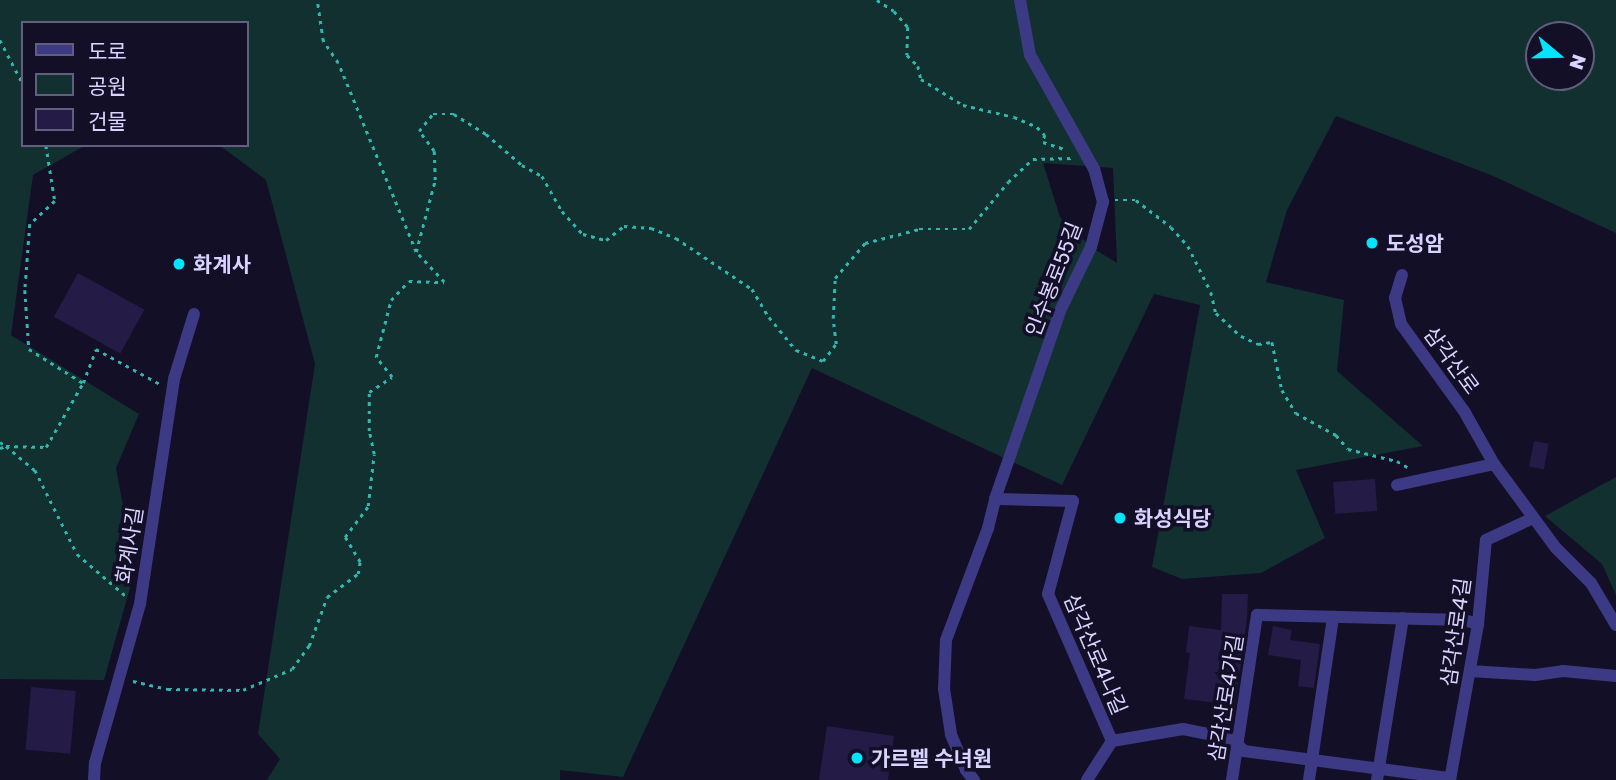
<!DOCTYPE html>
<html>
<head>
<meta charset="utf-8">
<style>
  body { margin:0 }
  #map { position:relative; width:1616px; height:780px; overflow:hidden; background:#130f26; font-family:"Golos Text","Noto Sans KR",sans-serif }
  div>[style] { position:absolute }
  .green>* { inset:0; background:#12302f }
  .building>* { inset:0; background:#241b47; transform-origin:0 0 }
  .path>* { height:2.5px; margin-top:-1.25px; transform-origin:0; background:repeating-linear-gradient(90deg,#2fb8b0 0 3.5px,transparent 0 8.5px) }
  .minor>* { height:12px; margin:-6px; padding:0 6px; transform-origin:6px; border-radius:6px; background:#3d3a85 }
  .dots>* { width:19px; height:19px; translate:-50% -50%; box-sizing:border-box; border:4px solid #130f26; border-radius:50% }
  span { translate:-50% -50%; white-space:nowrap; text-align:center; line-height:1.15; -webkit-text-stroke:7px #130f26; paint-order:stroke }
  .poi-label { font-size:21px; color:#d9d4ff; font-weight:700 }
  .left { translate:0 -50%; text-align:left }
  .street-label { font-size:21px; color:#d9d4ff }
  .legend { position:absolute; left:21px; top:21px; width:228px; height:126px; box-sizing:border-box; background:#130f26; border:2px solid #625e7d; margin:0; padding:9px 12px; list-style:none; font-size:21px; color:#d9d4ff }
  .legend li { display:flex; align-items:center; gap:14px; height:35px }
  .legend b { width:35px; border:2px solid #625e7d }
  .north { position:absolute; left:1525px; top:21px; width:70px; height:70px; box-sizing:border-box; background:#130f26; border:2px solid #625e7d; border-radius:50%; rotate:109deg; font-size:19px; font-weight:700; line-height:28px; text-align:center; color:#d9d4ff }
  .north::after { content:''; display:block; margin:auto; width:24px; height:32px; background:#00e5ff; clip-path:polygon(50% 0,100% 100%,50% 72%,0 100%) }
</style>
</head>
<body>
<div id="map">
  <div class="green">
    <div style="clip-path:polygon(evenodd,0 0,1616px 0,1616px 233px,1491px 175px,1336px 116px,1287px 210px,1266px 282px,1344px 300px,1337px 371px,1423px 446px,1296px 470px,1325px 538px,1261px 573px,1182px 579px,1152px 567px,1200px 305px,1154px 294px,1062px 485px,812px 368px,623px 777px,560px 770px,560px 780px,267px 780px,280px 759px,258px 734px,315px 364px,266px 180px,219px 145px,247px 145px,247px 23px,23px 23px,23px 145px,86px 145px,33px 175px,11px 335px,139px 414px,116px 468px,135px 570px,104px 680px,0 679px,0 0,1539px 35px,1581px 35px,1581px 77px,1539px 77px,1539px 35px,0 0,1043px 163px,1113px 168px,1117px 263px,1091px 247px,1060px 217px,1043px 163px)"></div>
    <div style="clip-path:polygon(1616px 477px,1616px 595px,1602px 564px,1545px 516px)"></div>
  </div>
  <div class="building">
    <div style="left:78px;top:273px;width:76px;height:50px;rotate:29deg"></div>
    <div style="left:1534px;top:441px;width:15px;height:26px;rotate:11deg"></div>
    <div style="left:1375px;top:479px;width:32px;height:42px;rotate:86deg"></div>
    <div style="clip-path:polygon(1222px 594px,1248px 594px,1247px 619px,1235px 705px,1184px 699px,1190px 653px,1186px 652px,1189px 626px,1221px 630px)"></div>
    <div style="clip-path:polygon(1273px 626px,1292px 630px,1290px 640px,1320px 644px,1314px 688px,1298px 686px,1301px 660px,1268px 655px)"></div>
    <div style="left:31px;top:687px;width:45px;height:63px;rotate:5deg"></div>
    <div style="clip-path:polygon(827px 726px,894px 736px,888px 780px,819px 780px)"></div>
  </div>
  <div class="path">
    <div style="left:877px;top:0;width:20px;rotate:33deg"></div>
    <div style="left:894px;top:11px;width:21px;rotate:49deg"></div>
    <div style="left:908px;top:27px;width:28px;rotate:92deg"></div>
    <div style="left:907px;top:55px;width:16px;rotate:45deg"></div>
    <div style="left:918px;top:66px;width:13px;rotate:77deg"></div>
    <div style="left:921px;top:79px;width:49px;rotate:31.8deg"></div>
    <div style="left:963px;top:105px;width:52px;rotate:13.2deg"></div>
    <div style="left:1014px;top:117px;width:25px;rotate:23deg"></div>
    <div style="left:1037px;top:127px;width:11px;rotate:45deg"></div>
    <div style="left:1045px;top:135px;width:7px;rotate:106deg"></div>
    <div style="left:1043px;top:142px;width:25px;rotate:18deg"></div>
    <div style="left:0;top:40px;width:50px;rotate:62.4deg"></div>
    <div style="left:46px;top:145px;width:57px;rotate:80.9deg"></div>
    <div style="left:55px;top:201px;width:34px;rotate:137deg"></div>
    <div style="left:30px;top:224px;width:66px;rotate:94.3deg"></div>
    <div style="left:25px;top:290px;width:59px;rotate:86.1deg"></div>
    <div style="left:29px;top:349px;width:64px;rotate:32.2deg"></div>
    <div style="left:83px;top:383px;width:36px;rotate:-69deg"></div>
    <div style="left:96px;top:349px;width:73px;rotate:28.7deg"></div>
    <div style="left:1115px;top:200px;width:21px"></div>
    <div style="left:1136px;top:200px;width:44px;rotate:37.6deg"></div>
    <div style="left:1171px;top:227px;width:25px;rotate:48deg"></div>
    <div style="left:1188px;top:246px;width:51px;rotate:63.4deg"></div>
    <div style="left:1211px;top:292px;width:22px;rotate:77deg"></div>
    <div style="left:1216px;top:313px;width:34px;rotate:43deg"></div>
    <div style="left:1241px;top:336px;width:19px;rotate:25deg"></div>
    <div style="left:1258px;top:344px;width:14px;rotate:-8deg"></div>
    <div style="left:1272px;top:342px;width:49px;rotate:78.2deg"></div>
    <div style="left:1282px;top:390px;width:27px;rotate:59deg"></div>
    <div style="left:1296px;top:413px;width:46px;rotate:28.8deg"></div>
    <div style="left:1336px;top:435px;width:18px;rotate:49deg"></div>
    <div style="left:1348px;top:449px;width:50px;rotate:13.8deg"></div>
    <div style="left:1397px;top:461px;width:14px;rotate:30deg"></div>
    <div style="left:416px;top:252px;width:74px;rotate:-75.2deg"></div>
    <div style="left:435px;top:180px;width:29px;rotate:-92deg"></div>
    <div style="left:434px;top:151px;width:25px;rotate:-127deg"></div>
    <div style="left:419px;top:131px;width:22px;rotate:-51deg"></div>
    <div style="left:433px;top:114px;width:21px"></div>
    <div style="left:454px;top:114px;width:38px;rotate:32deg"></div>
    <div style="left:486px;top:134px;width:48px;rotate:40.7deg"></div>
    <div style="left:522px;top:165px;width:23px;rotate:29deg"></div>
    <div style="left:542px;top:176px;width:40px;rotate:60.3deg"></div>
    <div style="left:562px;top:211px;width:31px;rotate:48deg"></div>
    <div style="left:583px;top:234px;width:24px;rotate:15deg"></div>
    <div style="left:606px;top:240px;width:23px;rotate:-38deg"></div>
    <div style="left:624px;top:226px;width:27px;rotate:4deg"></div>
    <div style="left:651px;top:228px;width:27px;rotate:22deg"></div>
    <div style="left:676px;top:238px;width:92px;rotate:33.9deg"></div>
    <div style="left:752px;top:289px;width:33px;rotate:59deg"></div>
    <div style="left:769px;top:317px;width:43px;rotate:50.7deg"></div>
    <div style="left:796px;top:350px;width:29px;rotate:22deg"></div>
    <div style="left:823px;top:361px;width:21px;rotate:-53deg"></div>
    <div style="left:836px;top:344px;width:26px;rotate:-97deg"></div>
    <div style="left:833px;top:318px;width:40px;rotate:-87.1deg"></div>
    <div style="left:835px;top:278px;width:46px;rotate:-49.4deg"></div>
    <div style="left:865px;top:243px;width:56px;rotate:-14.5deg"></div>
    <div style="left:919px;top:229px;width:50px"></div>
    <div style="left:969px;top:229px;width:61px;rotate:-50.3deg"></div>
    <div style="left:1008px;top:182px;width:34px;rotate:-43deg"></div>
    <div style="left:1033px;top:159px;width:40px;rotate:-1.4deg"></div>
    <div style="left:0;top:442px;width:7px;rotate:34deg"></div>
    <div style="left:6px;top:446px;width:40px;rotate:1.4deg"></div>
    <div style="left:46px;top:447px;width:74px;rotate:-60deg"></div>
    <div style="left:0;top:448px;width:6px;rotate:-18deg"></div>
    <div style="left:6px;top:446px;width:38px;rotate:40deg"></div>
    <div style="left:35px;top:470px;width:94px;rotate:63.4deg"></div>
    <div style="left:77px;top:554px;width:66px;rotate:40.7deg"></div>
    <div style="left:133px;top:681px;width:36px;rotate:13deg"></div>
    <div style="left:168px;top:689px;width:75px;rotate:0.8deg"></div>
    <div style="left:243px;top:690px;width:53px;rotate:-23.2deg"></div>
    <div style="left:292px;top:669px;width:29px;rotate:-54deg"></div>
    <div style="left:309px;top:646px;width:52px;rotate:-69.8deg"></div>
    <div style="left:327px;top:597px;width:39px;rotate:-37deg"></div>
    <div style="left:358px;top:574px;width:12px;rotate:-81deg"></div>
    <div style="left:360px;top:562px;width:29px;rotate:-121deg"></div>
    <div style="left:345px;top:537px;width:39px;rotate:-53deg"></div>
    <div style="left:368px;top:506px;width:52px;rotate:-83.4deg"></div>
    <div style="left:374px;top:454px;width:24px;rotate:-102deg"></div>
    <div style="left:369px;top:431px;width:39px;rotate:-90deg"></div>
    <div style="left:369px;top:392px;width:27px;rotate:-33deg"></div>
    <div style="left:392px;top:377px;width:26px;rotate:-129deg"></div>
    <div style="left:376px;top:357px;width:59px;rotate:-75.3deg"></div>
    <div style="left:391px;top:300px;width:26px;rotate:-47deg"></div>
    <div style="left:409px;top:281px;width:35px;rotate:2deg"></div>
    <div style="left:444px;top:282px;width:41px;rotate:-133deg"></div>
    <div style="left:416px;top:252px;width:204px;rotate:-112.4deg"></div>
    <div style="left:338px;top:63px;width:27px;rotate:-124deg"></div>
    <div style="left:323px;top:41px;width:41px;rotate:-98.3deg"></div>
  </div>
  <div class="minor">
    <div style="left:1402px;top:275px;width:24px;rotate:107deg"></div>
    <div style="left:1395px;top:298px;width:27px;rotate:77deg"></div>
    <div style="left:1401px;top:324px;width:107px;rotate:54.1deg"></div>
    <div style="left:1464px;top:411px;width:61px;rotate:60.5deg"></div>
    <div style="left:1494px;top:464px;width:104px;rotate:53.6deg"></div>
    <div style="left:1556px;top:548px;width:49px;rotate:45deg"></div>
    <div style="left:1591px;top:583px;width:49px;rotate:59.2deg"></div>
    <div style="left:1397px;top:485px;width:99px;rotate:-12.2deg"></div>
    <div style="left:995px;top:499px;width:199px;rotate:-70.9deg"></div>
    <div style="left:1060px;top:311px;width:71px;rotate:-64.2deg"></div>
    <div style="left:1091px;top:247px;width:47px;rotate:-75.1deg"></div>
    <div style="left:1103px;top:202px;width:34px;rotate:-105deg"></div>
    <div style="left:1094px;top:169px;width:131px;rotate:-119.3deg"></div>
    <div style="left:1030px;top:55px;width:56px;rotate:-100.3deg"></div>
    <div style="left:1470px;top:671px;width:65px;rotate:3.5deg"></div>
    <div style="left:1535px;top:675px;width:28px;rotate:-8deg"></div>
    <div style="left:1563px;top:671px;width:53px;rotate:5.4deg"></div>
    <div style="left:94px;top:780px;width:17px;rotate:-87deg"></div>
    <div style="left:95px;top:763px;width:165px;rotate:-74.2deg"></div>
    <div style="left:140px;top:604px;width:228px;rotate:-81.4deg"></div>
    <div style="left:174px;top:379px;width:68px;rotate:-72.9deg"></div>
    <div style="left:974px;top:780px;width:13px;rotate:-129deg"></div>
    <div style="left:966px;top:770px;width:39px;rotate:-113deg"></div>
    <div style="left:951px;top:734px;width:46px;rotate:-98.8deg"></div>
    <div style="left:944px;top:689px;width:49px;rotate:-87.7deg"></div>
    <div style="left:946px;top:640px;width:120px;rotate:-69.4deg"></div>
    <div style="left:988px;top:528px;width:30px;rotate:-76deg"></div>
    <div style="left:995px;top:499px;width:78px;rotate:1.5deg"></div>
    <div style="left:1073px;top:501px;width:96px;rotate:105deg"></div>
    <div style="left:1048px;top:594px;width:160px;rotate:66.5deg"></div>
    <div style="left:1087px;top:780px;width:46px;rotate:-57.3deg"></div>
    <div style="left:1112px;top:741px;width:72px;rotate:-9.6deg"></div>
    <div style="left:1183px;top:729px;width:50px;rotate:11.5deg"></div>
    <div style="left:1232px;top:739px;width:17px;rotate:45deg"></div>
    <div style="left:1244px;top:751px;width:208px;rotate:7.5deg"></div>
    <div style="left:1232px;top:780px;width:167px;rotate:-81.4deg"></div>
    <div style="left:1257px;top:615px;width:207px;rotate:1.4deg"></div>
    <div style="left:1464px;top:620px;width:15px;rotate:16deg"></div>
    <div style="left:1309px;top:780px;width:165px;rotate:-81.6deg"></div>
    <div style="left:1377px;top:780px;width:164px;rotate:-80.9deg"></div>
    <div style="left:1450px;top:780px;width:158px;rotate:-79.8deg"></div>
    <div style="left:1478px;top:624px;width:84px;rotate:-84.6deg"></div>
    <div style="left:1486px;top:540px;width:52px;rotate:-25.1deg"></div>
  </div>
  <div class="dots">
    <div style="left:1372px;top:243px;background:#00e5ff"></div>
    <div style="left:179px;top:264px;background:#00e5ff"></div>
    <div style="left:1120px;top:518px;background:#00e5ff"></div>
    <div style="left:857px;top:758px;background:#00e5ff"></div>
  </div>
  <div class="poi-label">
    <span class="left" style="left:1386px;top:243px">도성암</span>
    <span class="left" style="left:193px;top:264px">화계사</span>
    <span class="left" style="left:1134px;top:518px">화성식당</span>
    <span class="left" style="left:871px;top:758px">가르멜 수녀원</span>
  </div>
  <div class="street-label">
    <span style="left:1053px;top:279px;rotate:-69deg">인수봉로55길</span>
    <span style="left:1452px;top:360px;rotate:54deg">삼각산로</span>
    <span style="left:129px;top:545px;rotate:-81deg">화계사길</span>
    <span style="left:1455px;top:632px;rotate:-82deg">삼각산로4길</span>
    <span style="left:1096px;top:654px;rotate:67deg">삼각산로4나길</span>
    <span style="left:1225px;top:698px;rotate:-81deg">삼각산로4가길</span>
  </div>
  <ul class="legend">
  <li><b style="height:9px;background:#3d3a85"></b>도로</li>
  <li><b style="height:19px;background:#12302f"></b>공원</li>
  <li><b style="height:19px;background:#241b47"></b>건물</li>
  </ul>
  <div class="north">N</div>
</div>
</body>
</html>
